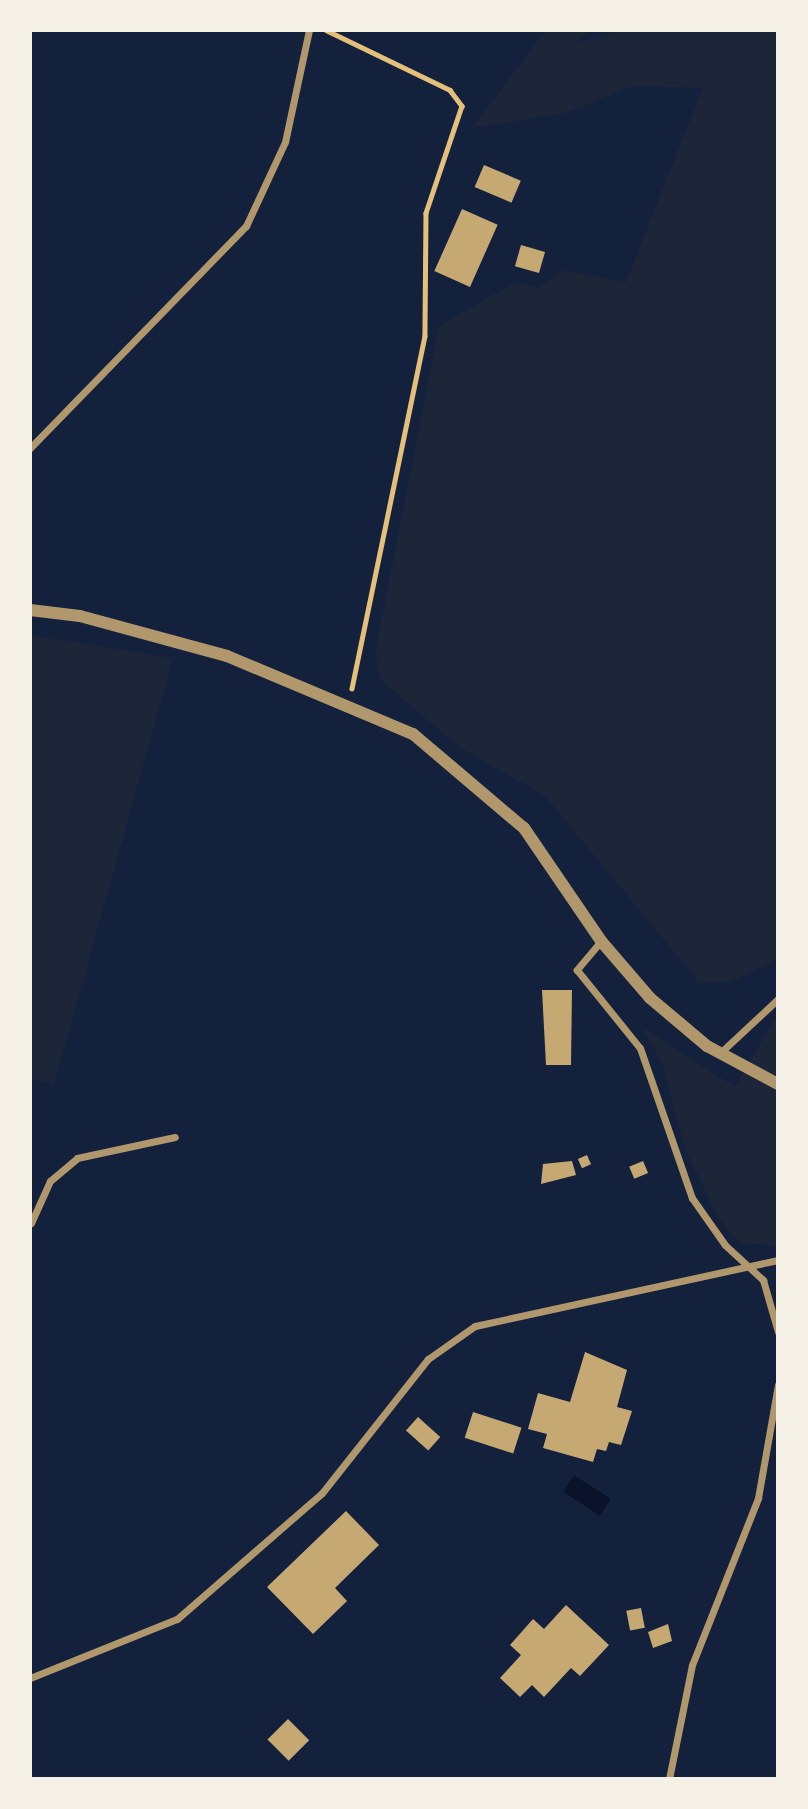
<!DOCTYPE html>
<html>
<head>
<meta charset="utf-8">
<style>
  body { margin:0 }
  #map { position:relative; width:808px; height:1809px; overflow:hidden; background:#14213d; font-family:Commissioner,sans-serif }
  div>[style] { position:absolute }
  .green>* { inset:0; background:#1d2539 }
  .water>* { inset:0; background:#0b132b; transform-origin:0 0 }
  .building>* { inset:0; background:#c6a872; transform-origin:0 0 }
  .path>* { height:4.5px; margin:-2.25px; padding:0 2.25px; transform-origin:2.25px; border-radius:2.25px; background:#e5c07b }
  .minor>* { height:7px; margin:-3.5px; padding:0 3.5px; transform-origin:3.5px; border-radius:3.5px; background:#b1986c }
  .tertiary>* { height:12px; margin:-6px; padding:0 6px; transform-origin:6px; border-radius:6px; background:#b1986c }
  span { translate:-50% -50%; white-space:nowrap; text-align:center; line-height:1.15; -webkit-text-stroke:7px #f6f1e7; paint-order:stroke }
  .frame { position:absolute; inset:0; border:32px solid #f6f1e7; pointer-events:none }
</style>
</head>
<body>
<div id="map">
  <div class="green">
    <div style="clip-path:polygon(546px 30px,588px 30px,578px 43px,620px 30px,778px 30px,778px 959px,730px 982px,700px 983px,545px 796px,461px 748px,382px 681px,375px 654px,439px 326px,515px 282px,539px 288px,562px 270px,626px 282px,703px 88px,633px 86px,565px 113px,472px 128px)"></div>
    <div style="clip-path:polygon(30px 635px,173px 658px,54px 1085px,30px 1078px)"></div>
    <div style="clip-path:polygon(778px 1013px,778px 1246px,740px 1243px,718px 1218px,685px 1148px,662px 1063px,642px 1027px,735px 1087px)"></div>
  </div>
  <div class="water">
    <div style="left:574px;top:1475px;width:44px;height:20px;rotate:33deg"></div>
  </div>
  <div class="building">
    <div style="left:484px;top:165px;width:40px;height:24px;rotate:23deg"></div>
    <div style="left:462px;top:209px;width:39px;height:68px;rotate:24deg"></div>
    <div style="left:521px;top:245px;width:25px;height:22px;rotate:16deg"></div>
    <div style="clip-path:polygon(542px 990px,572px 990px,571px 1065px,546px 1065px)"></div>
    <div style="left:587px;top:1155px;width:10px;height:10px;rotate:66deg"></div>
    <div style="clip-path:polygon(572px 1161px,576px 1175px,541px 1184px,543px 1164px)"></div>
    <div style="left:643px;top:1161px;width:13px;height:15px;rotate:67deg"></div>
    <div style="clip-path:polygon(585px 1352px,627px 1370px,617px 1407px,632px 1411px,621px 1445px,609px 1442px,606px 1451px,597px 1449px,593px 1462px,543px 1448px,547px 1434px,528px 1429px,538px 1393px,570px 1402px)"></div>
    <div style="left:473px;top:1412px;width:51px;height:27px;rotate:18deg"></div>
    <div style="left:418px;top:1417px;width:30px;height:18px;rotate:42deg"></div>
    <div style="clip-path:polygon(346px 1511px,379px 1545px,335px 1588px,347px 1601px,313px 1634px,267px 1587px)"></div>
    <div style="clip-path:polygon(566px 1605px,609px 1645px,580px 1676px,571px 1668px,544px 1697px,532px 1685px,520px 1697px,500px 1678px,521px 1655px,510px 1645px,533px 1619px,544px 1629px)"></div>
    <div style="left:641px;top:1608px;width:20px;height:15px;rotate:79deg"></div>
    <div style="clip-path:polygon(668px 1624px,672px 1641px,653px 1648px,648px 1632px)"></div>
    <div style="left:288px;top:1719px;width:30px;height:29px;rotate:45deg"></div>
  </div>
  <div class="path">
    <div style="left:326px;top:30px;width:138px;rotate:25.8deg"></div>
    <div style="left:450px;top:90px;width:20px;rotate:53deg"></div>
    <div style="left:462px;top:106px;width:113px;rotate:108.6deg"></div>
    <div style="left:426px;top:213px;width:123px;rotate:90.5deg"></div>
    <div style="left:425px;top:336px;width:360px;rotate:101.7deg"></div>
  </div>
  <div class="minor">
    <div style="left:30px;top:448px;width:310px;rotate:-45.8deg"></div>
    <div style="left:246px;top:226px;width:93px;rotate:-65.1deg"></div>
    <div style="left:285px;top:142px;width:115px;rotate:-77.9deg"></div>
    <div style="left:601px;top:941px;width:38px;rotate:130deg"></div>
    <div style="left:577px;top:970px;width:100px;rotate:51.1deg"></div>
    <div style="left:640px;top:1048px;width:159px;rotate:70.9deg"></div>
    <div style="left:692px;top:1198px;width:57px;rotate:54.9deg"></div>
    <div style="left:725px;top:1245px;width:52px;rotate:42.6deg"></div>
    <div style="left:763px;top:1280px;width:54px;rotate:73.9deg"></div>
    <div style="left:720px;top:1053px;width:79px;rotate:-43deg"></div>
    <div style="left:31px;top:1223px;width:46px;rotate:-65.7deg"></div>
    <div style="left:50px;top:1181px;width:35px;rotate:-40deg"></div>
    <div style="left:77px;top:1158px;width:100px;rotate:-12.1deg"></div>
    <div style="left:30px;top:1678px;width:158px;rotate:-21.9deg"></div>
    <div style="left:177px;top:1619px;width:192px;rotate:-41deg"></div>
    <div style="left:322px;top:1493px;width:171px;rotate:-51.7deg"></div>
    <div style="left:428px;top:1359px;width:57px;rotate:-35.1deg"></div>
    <div style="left:475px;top:1326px;width:310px;rotate:-12.3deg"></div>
    <div style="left:669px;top:1779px;width:116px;rotate:-78.6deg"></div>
    <div style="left:692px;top:1665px;width:180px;rotate:-68.4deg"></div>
    <div style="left:758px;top:1498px;width:115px;rotate:-80deg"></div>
  </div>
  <div class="tertiary">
    <div style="left:30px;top:610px;width:50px;rotate:6.8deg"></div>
    <div style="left:80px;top:616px;width:152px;rotate:15.2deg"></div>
    <div style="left:227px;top:656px;width:202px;rotate:22.8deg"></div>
    <div style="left:413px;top:734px;width:145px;rotate:40.3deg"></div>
    <div style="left:524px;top:828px;width:137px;rotate:55.7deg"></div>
    <div style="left:601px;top:941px;width:75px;rotate:49.3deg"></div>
    <div style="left:650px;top:998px;width:75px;rotate:40.1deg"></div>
    <div style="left:707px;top:1046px;width:81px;rotate:28.2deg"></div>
  </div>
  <div class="frame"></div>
</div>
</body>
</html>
